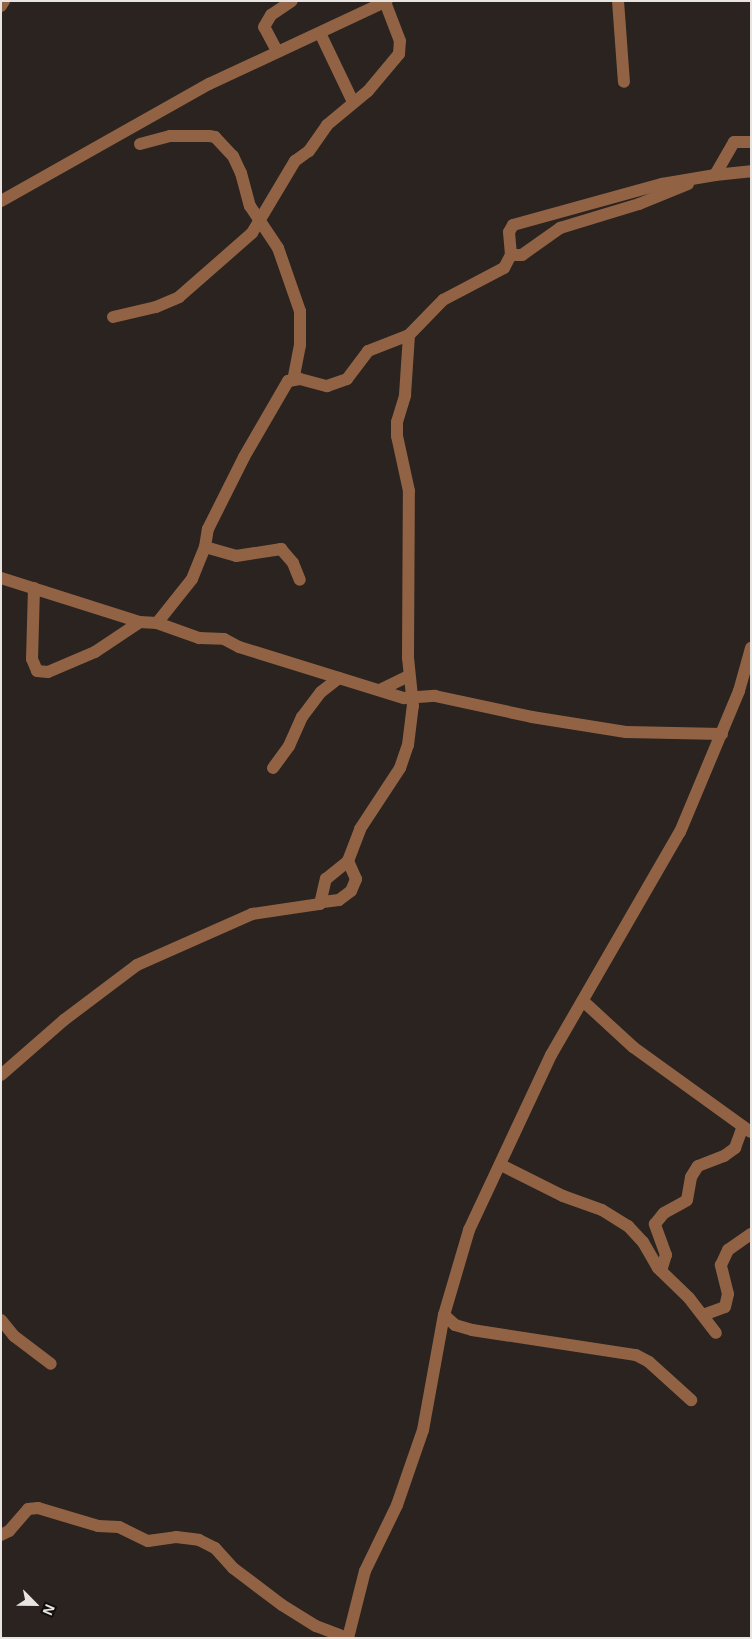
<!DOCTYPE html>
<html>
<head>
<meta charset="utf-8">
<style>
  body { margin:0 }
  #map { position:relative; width:752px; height:1639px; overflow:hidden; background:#2a231f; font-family:Arial,sans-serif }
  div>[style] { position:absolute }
  .minor>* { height:12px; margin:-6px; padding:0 6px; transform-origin:6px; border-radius:6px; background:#916344 }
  span { translate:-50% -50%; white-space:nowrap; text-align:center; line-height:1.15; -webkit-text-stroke:4px #100d0c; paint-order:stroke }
  .frame { position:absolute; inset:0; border:2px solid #e8e4e1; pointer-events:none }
  .north { position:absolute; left:10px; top:1579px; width:50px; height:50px; -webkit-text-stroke:4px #100d0c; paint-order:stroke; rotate:113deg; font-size:14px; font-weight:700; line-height:20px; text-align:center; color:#e8e4e1 }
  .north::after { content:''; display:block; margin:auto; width:18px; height:22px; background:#e8e4e1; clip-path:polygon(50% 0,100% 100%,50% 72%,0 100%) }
</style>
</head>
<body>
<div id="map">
  <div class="minor">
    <div style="left:618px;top:1px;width:81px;rotate:85.8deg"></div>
    <div style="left:1px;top:6px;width:6px;rotate:-59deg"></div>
    <div style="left:320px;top:33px;width:76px;rotate:64.4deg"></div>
    <div style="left:277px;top:51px;width:27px;rotate:-118deg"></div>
    <div style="left:264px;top:27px;width:14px;rotate:-60deg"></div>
    <div style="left:271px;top:15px;width:25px;rotate:-34deg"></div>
    <div style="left:140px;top:144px;width:31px;rotate:-15deg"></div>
    <div style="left:170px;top:136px;width:39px"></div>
    <div style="left:209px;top:136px;width:6px;rotate:9deg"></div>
    <div style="left:215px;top:137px;width:26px;rotate:47deg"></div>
    <div style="left:233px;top:156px;width:19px;rotate:65deg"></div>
    <div style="left:241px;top:173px;width:34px;rotate:75deg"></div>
    <div style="left:250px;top:206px;width:50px;rotate:56.3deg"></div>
    <div style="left:278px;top:248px;width:67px;rotate:70.8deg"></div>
    <div style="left:300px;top:311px;width:34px;rotate:90deg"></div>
    <div style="left:300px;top:345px;width:36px;rotate:101deg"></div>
    <div style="left:715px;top:175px;width:36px;rotate:-6deg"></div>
    <div style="left:1px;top:201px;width:239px;rotate:-29.4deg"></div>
    <div style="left:209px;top:84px;width:196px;rotate:-25deg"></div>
    <div style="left:511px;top:255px;width:11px"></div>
    <div style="left:522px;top:255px;width:47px;rotate:-35.4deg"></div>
    <div style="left:560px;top:228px;width:83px;rotate:-16.9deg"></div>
    <div style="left:639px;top:204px;width:53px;rotate:-22.2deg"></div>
    <div style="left:113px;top:317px;width:44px;rotate:-13.1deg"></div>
    <div style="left:156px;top:307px;width:25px;rotate:-23deg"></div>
    <div style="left:179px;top:297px;width:97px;rotate:-41.2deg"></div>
    <div style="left:252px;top:233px;width:84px;rotate:-59.2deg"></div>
    <div style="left:295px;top:161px;width:17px;rotate:-36deg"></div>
    <div style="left:309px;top:151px;width:32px;rotate:-55deg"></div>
    <div style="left:327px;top:125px;width:53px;rotate:-39.7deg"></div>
    <div style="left:368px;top:91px;width:48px;rotate:-50deg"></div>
    <div style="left:399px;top:54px;width:13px;rotate:-86deg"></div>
    <div style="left:400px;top:41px;width:42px;rotate:-111deg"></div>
    <div style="left:205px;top:547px;width:32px;rotate:16deg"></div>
    <div style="left:236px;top:556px;width:46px;rotate:-8.8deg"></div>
    <div style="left:281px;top:549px;width:18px;rotate:49deg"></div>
    <div style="left:293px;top:563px;width:18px;rotate:68deg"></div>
    <div style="left:1px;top:578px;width:146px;rotate:17.6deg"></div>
    <div style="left:140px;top:622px;width:17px;rotate:3deg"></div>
    <div style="left:157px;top:623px;width:45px;rotate:19.7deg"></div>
    <div style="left:199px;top:638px;width:25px;rotate:2deg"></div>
    <div style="left:224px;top:639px;width:17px;rotate:28deg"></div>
    <div style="left:239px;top:647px;width:173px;rotate:17.2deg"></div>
    <div style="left:404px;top:698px;width:31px;rotate:-4deg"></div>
    <div style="left:435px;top:696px;width:99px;rotate:12.2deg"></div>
    <div style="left:532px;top:717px;width:95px;rotate:9.1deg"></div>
    <div style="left:626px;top:732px;width:96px;rotate:1.2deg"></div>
    <div style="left:34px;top:588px;width:71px;rotate:91.6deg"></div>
    <div style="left:32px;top:659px;width:13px;rotate:67deg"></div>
    <div style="left:37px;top:671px;width:11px;rotate:5deg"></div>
    <div style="left:48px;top:672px;width:51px;rotate:-23.1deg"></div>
    <div style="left:95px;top:652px;width:54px;rotate:-33.7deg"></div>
    <div style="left:157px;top:623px;width:56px;rotate:-51.5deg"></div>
    <div style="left:192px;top:579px;width:35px;rotate:-68deg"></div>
    <div style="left:205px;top:547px;width:18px;rotate:-81deg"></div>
    <div style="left:208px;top:529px;width:80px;rotate:-63.4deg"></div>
    <div style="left:244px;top:457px;width:88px;rotate:-59.9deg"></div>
    <div style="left:288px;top:381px;width:12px;rotate:-9deg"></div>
    <div style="left:300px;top:379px;width:28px;rotate:15deg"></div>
    <div style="left:327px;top:386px;width:21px;rotate:-19deg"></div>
    <div style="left:347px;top:379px;width:35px;rotate:-53deg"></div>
    <div style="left:368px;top:351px;width:44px;rotate:-21.3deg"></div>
    <div style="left:409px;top:335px;width:49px;rotate:-45.8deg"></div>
    <div style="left:443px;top:300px;width:69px;rotate:-27.7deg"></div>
    <div style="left:504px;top:268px;width:15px;rotate:-62deg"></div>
    <div style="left:511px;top:255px;width:23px;rotate:-95deg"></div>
    <div style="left:509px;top:232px;width:8px;rotate:-60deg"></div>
    <div style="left:513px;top:225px;width:155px;rotate:-15.4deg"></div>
    <div style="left:662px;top:184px;width:54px;rotate:-9.6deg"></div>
    <div style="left:715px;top:175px;width:38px;rotate:-60deg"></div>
    <div style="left:734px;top:142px;width:17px"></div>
    <div style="left:380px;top:690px;width:32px;rotate:-26deg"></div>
    <div style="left:273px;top:768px;width:27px;rotate:-54deg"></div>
    <div style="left:289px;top:746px;width:32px;rotate:-66deg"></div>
    <div style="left:302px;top:717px;width:31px;rotate:-53deg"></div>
    <div style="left:321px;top:692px;width:23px;rotate:-38deg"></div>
    <div style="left:323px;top:902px;width:16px;rotate:-7deg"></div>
    <div style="left:339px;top:900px;width:15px;rotate:-37deg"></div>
    <div style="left:351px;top:891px;width:13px;rotate:-67deg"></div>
    <div style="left:356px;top:879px;width:20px;rotate:-114deg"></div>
    <div style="left:583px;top:1001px;width:68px;rotate:42.6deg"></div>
    <div style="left:633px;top:1047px;width:145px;rotate:35.8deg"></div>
    <div style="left:1px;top:1075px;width:84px;rotate:-41.1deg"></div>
    <div style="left:64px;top:1020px;width:91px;rotate:-37deg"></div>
    <div style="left:137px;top:965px;width:126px;rotate:-23.9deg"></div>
    <div style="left:252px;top:914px;width:69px;rotate:-8.4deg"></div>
    <div style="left:320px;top:904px;width:26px;rotate:-77deg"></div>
    <div style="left:326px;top:879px;width:28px;rotate:-39deg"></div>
    <div style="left:348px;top:861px;width:34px;rotate:-69deg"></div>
    <div style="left:360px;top:829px;width:73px;rotate:-56.7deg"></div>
    <div style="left:400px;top:768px;width:24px;rotate:-71deg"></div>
    <div style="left:408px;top:745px;width:39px;rotate:-83deg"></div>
    <div style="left:413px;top:706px;width:48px;rotate:-95.9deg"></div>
    <div style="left:408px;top:658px;width:167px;rotate:-89.7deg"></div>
    <div style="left:409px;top:491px;width:56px;rotate:-102.3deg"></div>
    <div style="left:397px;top:436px;width:14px;rotate:-90deg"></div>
    <div style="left:397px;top:422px;width:28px;rotate:-73deg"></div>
    <div style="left:405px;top:395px;width:60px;rotate:-86.2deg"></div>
    <div style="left:501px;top:1165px;width:69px;rotate:26.6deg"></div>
    <div style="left:563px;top:1196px;width:41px;rotate:19.7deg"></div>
    <div style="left:602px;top:1210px;width:31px;rotate:32deg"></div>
    <div style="left:628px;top:1226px;width:22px;rotate:47deg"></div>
    <div style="left:643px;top:1242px;width:30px;rotate:60deg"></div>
    <div style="left:658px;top:1268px;width:43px;rotate:44.1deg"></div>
    <div style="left:689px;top:1298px;width:44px;rotate:52.4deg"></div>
    <div style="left:661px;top:1271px;width:17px;rotate:-73deg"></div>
    <div style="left:666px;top:1255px;width:33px;rotate:-110deg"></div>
    <div style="left:655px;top:1224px;width:14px;rotate:-51deg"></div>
    <div style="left:664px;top:1213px;width:26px;rotate:-29deg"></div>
    <div style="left:687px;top:1200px;width:23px;rotate:-80deg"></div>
    <div style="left:691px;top:1177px;width:13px;rotate:-58deg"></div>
    <div style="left:698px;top:1166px;width:28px;rotate:-21deg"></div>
    <div style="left:724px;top:1156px;width:14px;rotate:-36deg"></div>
    <div style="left:735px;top:1148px;width:23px;rotate:-70deg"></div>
    <div style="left:444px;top:1315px;width:15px;rotate:42deg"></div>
    <div style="left:455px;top:1325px;width:18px;rotate:16deg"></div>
    <div style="left:472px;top:1330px;width:166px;rotate:8.7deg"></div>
    <div style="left:636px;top:1355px;width:15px;rotate:28deg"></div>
    <div style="left:649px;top:1362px;width:57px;rotate:42.1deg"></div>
    <div style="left:703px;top:1315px;width:23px;rotate:-20deg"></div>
    <div style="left:725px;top:1307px;width:13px;rotate:-77deg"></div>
    <div style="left:728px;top:1294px;width:30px;rotate:-104deg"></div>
    <div style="left:721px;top:1265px;width:17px;rotate:-65deg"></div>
    <div style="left:728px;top:1250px;width:28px;rotate:-35deg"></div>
    <div style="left:1px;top:1320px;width:21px;rotate:51deg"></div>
    <div style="left:14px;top:1336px;width:46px;rotate:37.1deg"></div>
    <div style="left:1px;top:1535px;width:9px;rotate:-27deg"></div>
    <div style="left:9px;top:1531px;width:29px;rotate:-49deg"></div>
    <div style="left:28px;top:1509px;width:10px;rotate:-6deg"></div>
    <div style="left:38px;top:1508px;width:63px;rotate:16.7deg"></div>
    <div style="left:98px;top:1526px;width:21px;rotate:3deg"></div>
    <div style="left:119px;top:1527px;width:32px;rotate:26deg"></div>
    <div style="left:148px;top:1541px;width:28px;rotate:-8deg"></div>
    <div style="left:176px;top:1537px;width:23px;rotate:7deg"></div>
    <div style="left:199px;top:1540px;width:18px;rotate:27deg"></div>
    <div style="left:215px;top:1548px;width:27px;rotate:48deg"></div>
    <div style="left:233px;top:1568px;width:61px;rotate:37.1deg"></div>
    <div style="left:282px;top:1605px;width:40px;rotate:32deg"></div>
    <div style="left:316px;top:1626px;width:34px;rotate:21deg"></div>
    <div style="left:348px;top:1638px;width:69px;rotate:-75.8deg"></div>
    <div style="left:365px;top:1571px;width:73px;rotate:-64.1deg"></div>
    <div style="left:397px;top:1505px;width:79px;rotate:-70.9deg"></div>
    <div style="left:423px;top:1430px;width:117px;rotate:-79.7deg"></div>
    <div style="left:444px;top:1315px;width:89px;rotate:-73.6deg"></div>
    <div style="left:469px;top:1230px;width:193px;rotate:-64.9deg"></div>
    <div style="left:551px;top:1055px;width:258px;rotate:-60deg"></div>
    <div style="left:680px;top:832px;width:153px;rotate:-67.3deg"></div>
    <div style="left:739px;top:691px;width:45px;rotate:-74.4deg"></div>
  </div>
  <div class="frame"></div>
  <div class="north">N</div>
</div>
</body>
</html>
